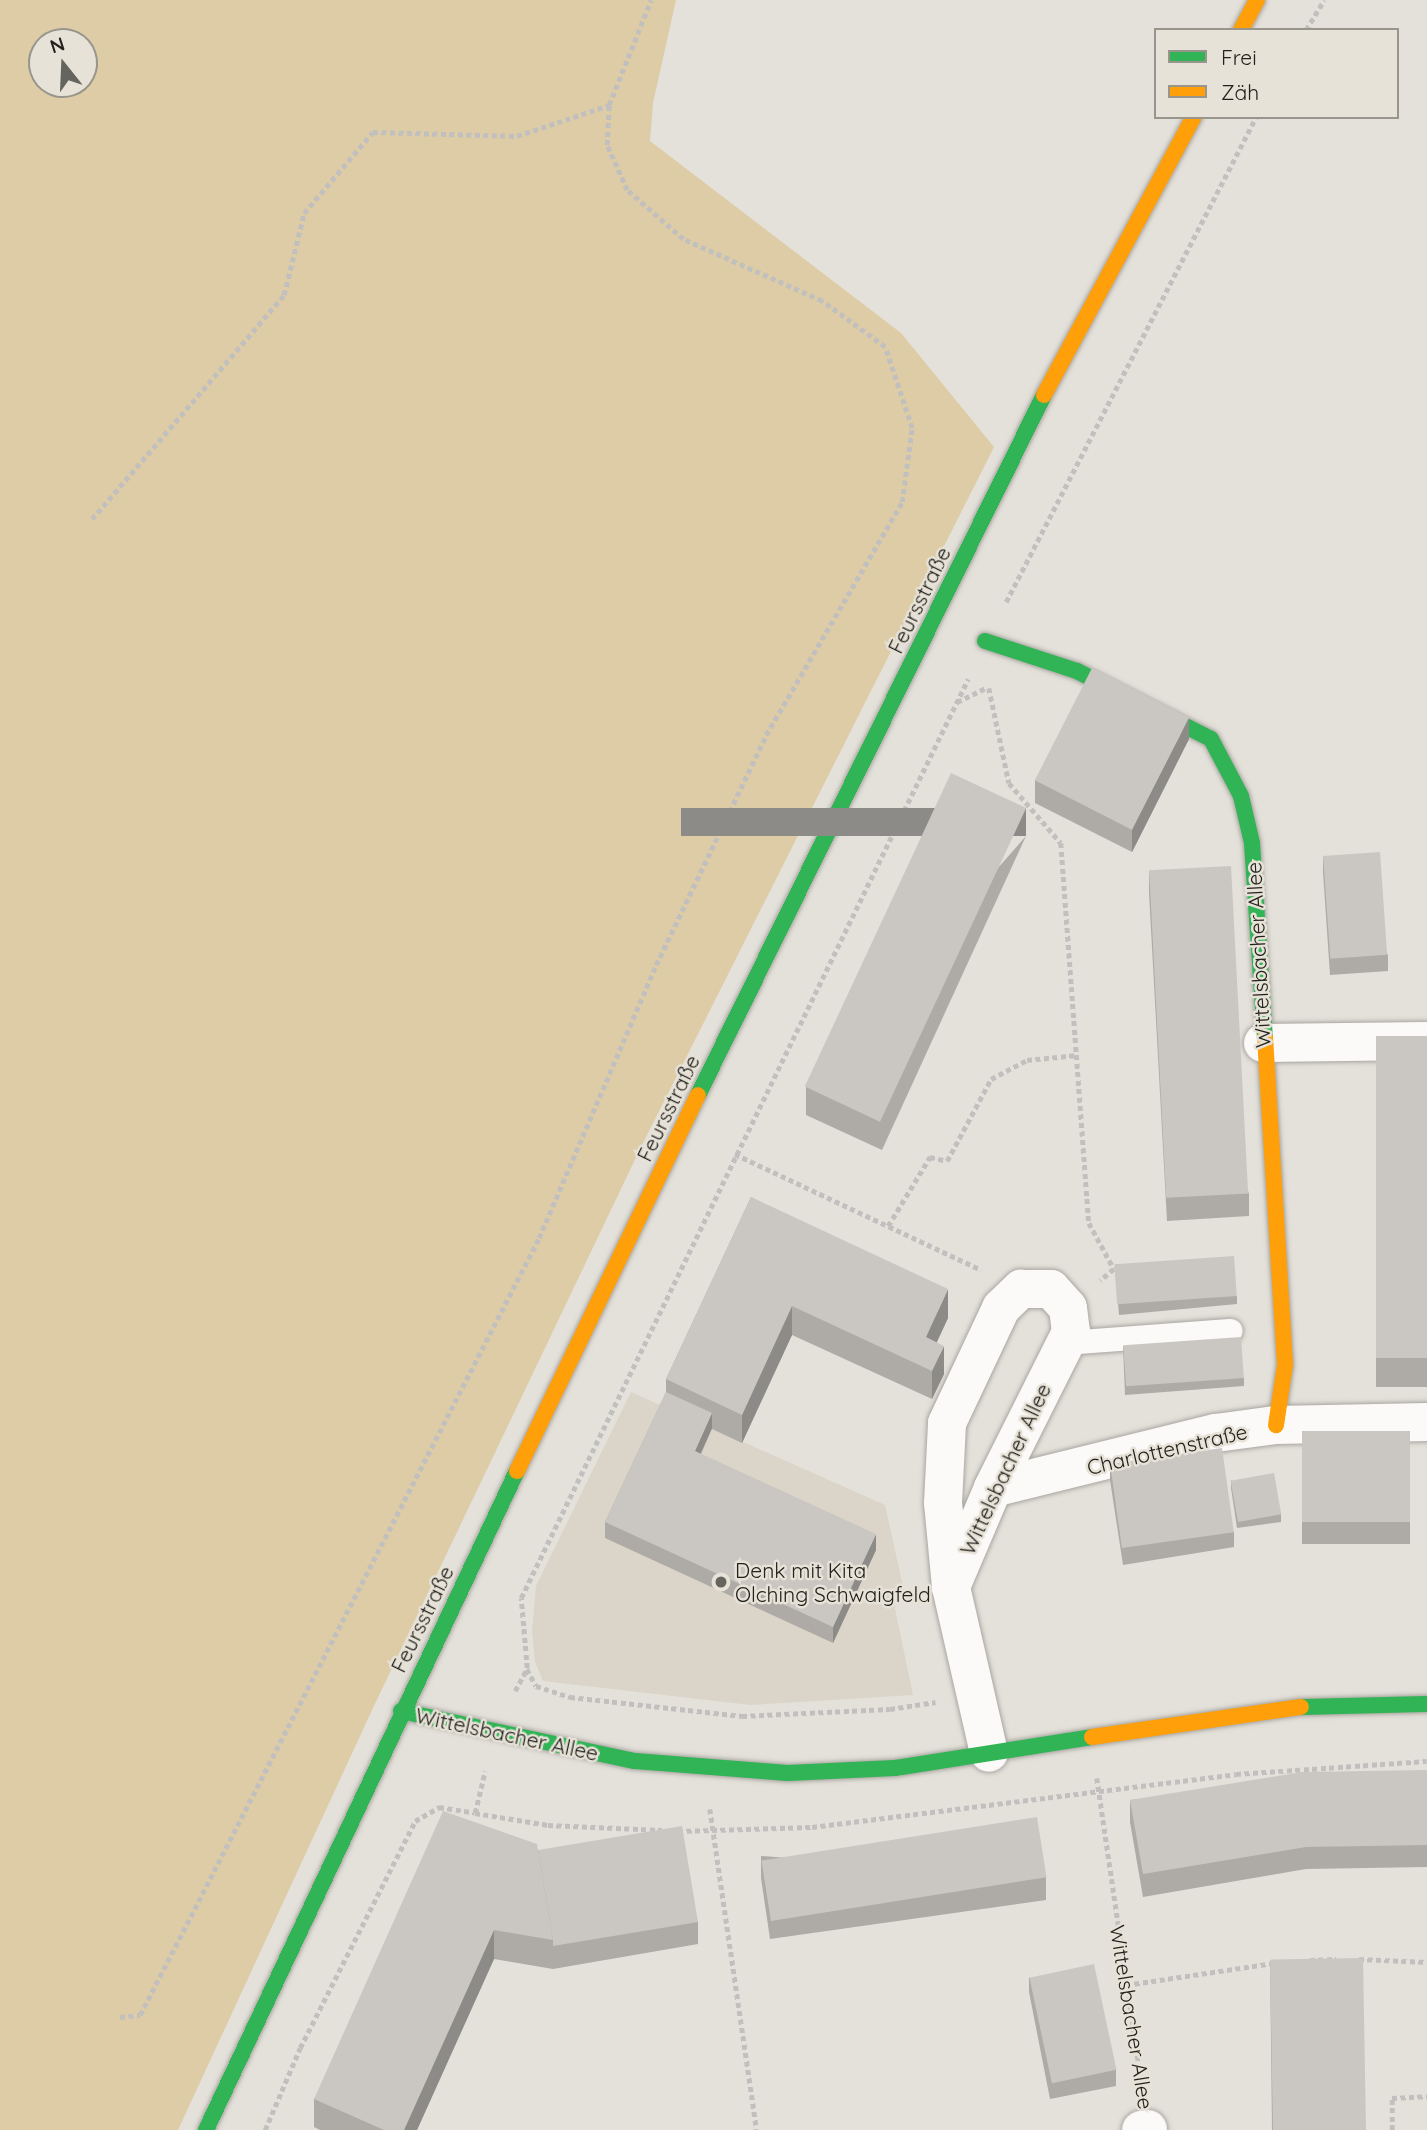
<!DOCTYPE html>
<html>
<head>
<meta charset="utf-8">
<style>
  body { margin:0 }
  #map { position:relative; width:1427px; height:2130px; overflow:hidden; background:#e4e1da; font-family:Quicksand,sans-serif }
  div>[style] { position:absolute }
  .built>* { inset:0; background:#dad5c8 }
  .green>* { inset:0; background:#ddcca6 }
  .path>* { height:4.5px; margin-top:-2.25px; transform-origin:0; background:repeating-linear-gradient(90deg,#c1c0be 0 5px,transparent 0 8.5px) }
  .roads { filter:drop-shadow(0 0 2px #a9a6a1) drop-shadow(0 0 2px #a9a6a1) }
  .lane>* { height:24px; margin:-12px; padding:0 12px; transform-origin:12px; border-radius:12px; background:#fbfaf9 }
  .street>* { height:38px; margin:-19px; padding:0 19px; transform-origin:19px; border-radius:19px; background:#fbfaf9 }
  .fast>* { height:16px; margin:-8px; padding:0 8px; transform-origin:8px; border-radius:8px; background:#30b455 }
  .slow>* { height:16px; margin:-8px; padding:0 8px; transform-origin:8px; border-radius:8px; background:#ff9f0a }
  .wall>* { inset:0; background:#aeaba7; transform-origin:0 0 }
  .shaded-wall>* { inset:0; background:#8d8b88; transform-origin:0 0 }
  .building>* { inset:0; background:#cac7c2; transform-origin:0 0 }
  .dots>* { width:19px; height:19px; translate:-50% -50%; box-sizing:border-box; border:4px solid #e7e2d7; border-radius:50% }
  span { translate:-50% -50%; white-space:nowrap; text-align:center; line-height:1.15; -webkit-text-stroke:5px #e7e2d7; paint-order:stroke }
  .street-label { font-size:21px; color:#22211c }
  .poi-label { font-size:21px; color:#22211c }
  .left { translate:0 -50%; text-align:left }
  .legend { position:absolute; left:1154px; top:28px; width:245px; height:91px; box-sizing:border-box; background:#e7e2d7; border:2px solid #98958c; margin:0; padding:9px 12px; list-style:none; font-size:21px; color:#22211c }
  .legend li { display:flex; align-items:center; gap:14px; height:35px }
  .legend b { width:35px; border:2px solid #98958c }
  .north { position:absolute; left:28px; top:28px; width:70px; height:70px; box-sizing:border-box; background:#e7e2d7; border:2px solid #98958c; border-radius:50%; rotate:342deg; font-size:19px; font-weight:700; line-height:28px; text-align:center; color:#22211c }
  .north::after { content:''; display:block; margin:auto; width:24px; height:32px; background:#66645e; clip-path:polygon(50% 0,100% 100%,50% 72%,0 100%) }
</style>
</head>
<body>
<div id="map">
  <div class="built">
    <div style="clip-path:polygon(631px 1392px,885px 1505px,904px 1591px,892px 1594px,913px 1695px,750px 1705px,543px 1681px,535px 1662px,532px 1631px,536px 1586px)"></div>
  </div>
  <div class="green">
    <div style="clip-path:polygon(evenodd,0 0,676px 0,653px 103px,650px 141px,901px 333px,994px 447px,641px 1147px,373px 1708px,178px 2130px,0 2130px,0 0,84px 42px,84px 84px,42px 84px,42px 42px,84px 42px)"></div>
  </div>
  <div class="path">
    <div style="left:1306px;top:30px;width:35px;rotate:-59deg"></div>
    <div style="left:92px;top:519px;width:295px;rotate:-49.4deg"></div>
    <div style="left:284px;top:295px;width:84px;rotate:-76.3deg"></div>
    <div style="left:304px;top:213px;width:106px;rotate:-49.6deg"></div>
    <div style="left:373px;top:132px;width:144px;rotate:1.6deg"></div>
    <div style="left:517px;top:136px;width:97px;rotate:-18.6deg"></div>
    <div style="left:1006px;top:602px;width:546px;rotate:-62.73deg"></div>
    <div style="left:989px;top:688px;width:97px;rotate:78.1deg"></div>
    <div style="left:1009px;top:783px;width:79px;rotate:49.1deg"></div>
    <div style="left:1061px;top:843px;width:381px;rotate:85.8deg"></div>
    <div style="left:1089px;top:1223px;width:52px;rotate:61.5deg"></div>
    <div style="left:1114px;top:1269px;width:18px;rotate:139deg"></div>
    <div style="left:957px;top:702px;width:32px;rotate:-26deg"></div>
    <div style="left:735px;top:1154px;width:272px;rotate:25.2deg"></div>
    <div style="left:888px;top:1226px;width:81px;rotate:-58.7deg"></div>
    <div style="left:930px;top:1157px;width:17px;rotate:13deg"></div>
    <div style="left:947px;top:1161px;width:93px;rotate:-61.8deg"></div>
    <div style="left:991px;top:1079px;width:41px;rotate:-27.8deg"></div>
    <div style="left:1027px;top:1060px;width:51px;rotate:-5.6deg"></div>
    <div style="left:527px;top:1669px;width:19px;rotate:62deg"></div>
    <div style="left:536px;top:1686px;width:36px;rotate:18deg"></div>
    <div style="left:570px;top:1697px;width:173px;rotate:6.3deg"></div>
    <div style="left:742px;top:1716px;width:148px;rotate:-2.7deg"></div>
    <div style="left:890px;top:1709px;width:46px;rotate:-8.8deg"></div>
    <div style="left:515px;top:1691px;width:26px;rotate:-62deg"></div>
    <div style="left:527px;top:1668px;width:70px;rotate:-94.9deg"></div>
    <div style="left:521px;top:1598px;width:1022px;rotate:-64.06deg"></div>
    <div style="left:1097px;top:1778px;width:313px;rotate:81.7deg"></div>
    <div style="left:710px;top:1809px;width:324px;rotate:81.7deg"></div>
    <div style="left:475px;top:1813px;width:74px;rotate:9.3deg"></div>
    <div style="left:548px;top:1825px;width:114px;rotate:2.5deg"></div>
    <div style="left:678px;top:1831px;width:134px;rotate:-1.7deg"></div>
    <div style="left:812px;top:1827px;width:427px;rotate:-7.1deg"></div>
    <div style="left:1236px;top:1774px;width:191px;rotate:-3.9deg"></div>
    <div style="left:1359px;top:1959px;width:68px;rotate:2.5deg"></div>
    <div style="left:1310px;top:1960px;width:26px;rotate:-2deg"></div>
    <div style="left:1126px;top:1985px;width:150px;rotate:-8.5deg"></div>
    <div style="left:120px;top:2017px;width:20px;rotate:-6deg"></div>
    <div style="left:140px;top:2015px;width:873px;rotate:-62.82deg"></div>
    <div style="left:539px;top:1238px;width:297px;rotate:-66.8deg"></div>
    <div style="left:656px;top:965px;width:255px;rotate:-64.4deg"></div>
    <div style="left:766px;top:735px;width:270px;rotate:-59.7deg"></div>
    <div style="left:902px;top:502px;width:75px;rotate:-82.3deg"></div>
    <div style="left:912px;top:428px;width:85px;rotate:-108.4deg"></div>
    <div style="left:885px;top:347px;width:78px;rotate:-143.9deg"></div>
    <div style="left:822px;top:301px;width:152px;rotate:-156deg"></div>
    <div style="left:683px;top:239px;width:74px;rotate:-138.8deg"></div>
    <div style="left:627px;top:190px;width:49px;rotate:-114deg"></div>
    <div style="left:607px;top:145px;width:40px;rotate:-87.1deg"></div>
    <div style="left:609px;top:105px;width:113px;rotate:-68.2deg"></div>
    <div style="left:265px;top:2130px;width:89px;rotate:-66.9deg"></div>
    <div style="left:300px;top:2048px;width:254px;rotate:-63.1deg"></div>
    <div style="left:415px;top:1821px;width:28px;rotate:-30deg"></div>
    <div style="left:439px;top:1807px;width:36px;rotate:9deg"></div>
    <div style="left:475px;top:1813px;width:43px;rotate:-76.6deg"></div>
    <div style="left:1392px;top:2130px;width:32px;rotate:-90deg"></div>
    <div style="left:1392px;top:2098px;width:35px;rotate:-3deg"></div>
  </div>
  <div class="roads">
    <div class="lane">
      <div style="left:1066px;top:1343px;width:165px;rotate:-4.2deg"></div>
    </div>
    <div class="street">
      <div style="left:1263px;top:1043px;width:164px;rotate:-0.7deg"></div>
      <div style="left:993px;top:1488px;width:230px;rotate:-13.9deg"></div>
      <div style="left:1216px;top:1433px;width:61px;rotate:-7.6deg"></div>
      <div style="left:1276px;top:1425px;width:151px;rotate:-1.1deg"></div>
      <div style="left:951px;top:1587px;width:84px;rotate:-95.4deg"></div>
      <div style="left:943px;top:1503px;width:80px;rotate:-87.1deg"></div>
      <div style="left:947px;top:1423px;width:127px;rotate:-64.8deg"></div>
      <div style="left:1001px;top:1308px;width:28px;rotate:-44deg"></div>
      <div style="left:1021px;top:1289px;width:30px"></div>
      <div style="left:1051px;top:1289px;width:25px;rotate:48deg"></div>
      <div style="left:1068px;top:1308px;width:24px;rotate:83deg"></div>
      <div style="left:1071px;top:1332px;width:174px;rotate:116.6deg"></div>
      <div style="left:993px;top:1488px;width:108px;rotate:113deg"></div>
      <div style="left:951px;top:1587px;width:170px;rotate:77.1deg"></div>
      <div style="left:1141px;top:2130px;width:7px;rotate:-8deg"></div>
    </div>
    <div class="fast">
      <div style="left:985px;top:641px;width:97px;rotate:18.1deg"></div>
      <div style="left:1077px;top:671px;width:150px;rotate:26.9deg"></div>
      <div style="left:1211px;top:739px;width:64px;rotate:62.2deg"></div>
      <div style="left:1241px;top:796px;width:48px;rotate:76.8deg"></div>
      <div style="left:1252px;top:843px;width:194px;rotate:86.2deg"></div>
      <div style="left:698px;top:1095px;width:781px;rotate:-63.7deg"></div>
      <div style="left:1301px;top:1707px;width:126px;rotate:-1.4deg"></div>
      <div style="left:401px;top:1711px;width:239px;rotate:12.1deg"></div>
      <div style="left:635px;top:1761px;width:153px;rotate:4.5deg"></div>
      <div style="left:788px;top:1773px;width:107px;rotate:-2.7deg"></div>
      <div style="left:895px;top:1768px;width:199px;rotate:-8.9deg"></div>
      <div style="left:206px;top:2130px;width:729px;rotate:-64.74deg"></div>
    </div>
    <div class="slow">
      <div style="left:1241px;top:30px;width:34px;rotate:-62deg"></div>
      <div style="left:1044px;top:395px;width:316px;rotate:-61.7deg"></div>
      <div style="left:1265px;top:1037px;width:329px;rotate:86.5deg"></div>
      <div style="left:1285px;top:1365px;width:61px;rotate:98.5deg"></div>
      <div style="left:517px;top:1471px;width:417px;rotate:-64.3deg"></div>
      <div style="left:1092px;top:1737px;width:211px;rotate:-8.2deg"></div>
    </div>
  </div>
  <div class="wall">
    <div style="clip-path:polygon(1189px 739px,1132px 852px,1035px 803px,1035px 780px)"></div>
    <div style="clip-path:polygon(1026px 836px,882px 1150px,806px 1115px,806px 1087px)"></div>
    <div style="clip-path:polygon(1323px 856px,1388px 955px,1388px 971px,1330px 975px,1323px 872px)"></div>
    <div style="clip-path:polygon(1149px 870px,1249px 1194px,1249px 1216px,1167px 1221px,1149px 893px)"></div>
    <div style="left:1376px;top:1036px;width:51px;height:351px"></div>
    <div style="clip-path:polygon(751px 1197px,948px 1318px,937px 1342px,944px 1374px,932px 1399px,792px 1335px,742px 1443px,712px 1429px,701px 1454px,876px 1550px,833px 1643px,605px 1538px,605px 1522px,666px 1392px,666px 1379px)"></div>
    <div style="clip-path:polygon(1115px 1267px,1237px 1296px,1237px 1304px,1119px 1315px)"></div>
    <div style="clip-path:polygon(1123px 1346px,1244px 1378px,1244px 1386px,1125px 1395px)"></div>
    <div style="left:1302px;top:1431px;width:108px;height:113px"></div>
    <div style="clip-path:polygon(1110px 1464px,1234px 1532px,1234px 1547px,1123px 1565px,1110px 1480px)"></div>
    <div style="clip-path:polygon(1231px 1480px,1281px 1514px,1281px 1522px,1237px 1528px,1231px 1488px)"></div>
    <div style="clip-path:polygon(1427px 1770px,1427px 1867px,1306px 1869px,1143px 1897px,1130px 1822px,1130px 1800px)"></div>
    <div style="clip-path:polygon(538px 1850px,698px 1922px,698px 1944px,553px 1969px,494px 1959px,417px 2130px,320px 2130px,314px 2127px,314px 2099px)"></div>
    <div style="clip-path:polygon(761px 1856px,1046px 1877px,1046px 1900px,770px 1939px,761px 1878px)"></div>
    <div style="clip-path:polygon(1270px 1960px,1366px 2130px,1272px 2130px)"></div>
    <div style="clip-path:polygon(1029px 1977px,1116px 2070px,1116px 2086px,1050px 2099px,1029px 1992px)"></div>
  </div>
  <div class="shaded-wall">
    <div style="clip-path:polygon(1189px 717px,1189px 739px,1132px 852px,1132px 830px)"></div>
    <div style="left:1026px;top:808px;width:28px;height:345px;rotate:90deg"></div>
    <div style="clip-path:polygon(948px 1289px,948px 1318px,926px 1365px,926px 1337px)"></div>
    <div style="clip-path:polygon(792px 1306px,792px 1335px,742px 1443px,742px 1415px)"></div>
    <div style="clip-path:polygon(944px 1346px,944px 1374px,932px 1399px,932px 1371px)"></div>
    <div style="clip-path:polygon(712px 1413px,712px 1428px,695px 1466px,695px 1451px)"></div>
    <div style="clip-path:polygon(876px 1534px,876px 1550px,833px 1643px,833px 1627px)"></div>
    <div style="clip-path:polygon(494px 1930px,494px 1959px,417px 2130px,404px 2130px)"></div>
  </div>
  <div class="building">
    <div style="left:1092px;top:668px;width:109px;height:126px;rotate:27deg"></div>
    <div style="left:951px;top:773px;width:83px;height:346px;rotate:25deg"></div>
    <div style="left:1380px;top:852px;width:103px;height:57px;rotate:86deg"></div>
    <div style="left:1231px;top:866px;width:328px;height:82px;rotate:87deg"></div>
    <div style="left:1376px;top:1036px;width:51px;height:322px"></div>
    <div style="clip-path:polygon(751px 1197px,948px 1289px,926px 1337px,944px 1346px,932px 1371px,792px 1306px,742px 1415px,666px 1379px)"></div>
    <div style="left:1234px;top:1256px;width:40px;height:120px;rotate:86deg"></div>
    <div style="left:1241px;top:1337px;width:41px;height:118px;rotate:86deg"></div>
    <div style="clip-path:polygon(666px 1392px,712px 1413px,695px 1451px,876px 1534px,833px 1627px,605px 1522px)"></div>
    <div style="left:1302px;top:1431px;width:108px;height:91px"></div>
    <div style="left:1222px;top:1448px;width:85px;height:113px;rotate:82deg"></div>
    <div style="left:1274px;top:1473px;width:42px;height:44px;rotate:80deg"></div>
    <div style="clip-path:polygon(1427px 1770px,1427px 1845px,1306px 1847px,1143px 1874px,1130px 1800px,1302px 1772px)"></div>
    <div style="clip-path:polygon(443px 1811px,537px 1844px,553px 1940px,494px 1930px,404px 2130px,384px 2130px,314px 2099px)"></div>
    <div style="left:1037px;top:1817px;width:61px;height:279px;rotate:81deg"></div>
    <div style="clip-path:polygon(682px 1826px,698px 1922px,553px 1946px,553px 1940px,538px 1850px)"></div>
    <div style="left:1363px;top:1958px;width:172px;height:93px;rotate:89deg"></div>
    <div style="left:1094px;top:1964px;width:108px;height:66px;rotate:78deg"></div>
  </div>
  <div class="dots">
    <div style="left:721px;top:1582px;background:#66645e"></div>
  </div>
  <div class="street-label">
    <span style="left:919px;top:600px;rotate:-64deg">Feursstraße</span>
    <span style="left:1258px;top:955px;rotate:-93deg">Wittelsbacher Allee</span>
    <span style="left:668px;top:1108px;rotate:-64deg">Feursstraße</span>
    <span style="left:1167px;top:1449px;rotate:-13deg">Charlottenstraße</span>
    <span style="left:1005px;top:1469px;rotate:-65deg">Wittelsbacher Allee</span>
    <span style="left:422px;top:1619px;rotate:-64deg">Feursstraße</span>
    <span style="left:507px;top:1734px;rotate:12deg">Wittelsbacher Allee</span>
    <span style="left:1132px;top:2017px;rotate:81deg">Wittelsbacher Allee</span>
  </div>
  <div class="poi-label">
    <span class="left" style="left:735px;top:1582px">Denk mit Kita<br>Olching Schwaigfeld</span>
  </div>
  <ul class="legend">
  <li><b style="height:9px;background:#30b455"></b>Frei</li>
  <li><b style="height:9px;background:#ff9f0a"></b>Zäh</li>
  </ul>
  <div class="north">N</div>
</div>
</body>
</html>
